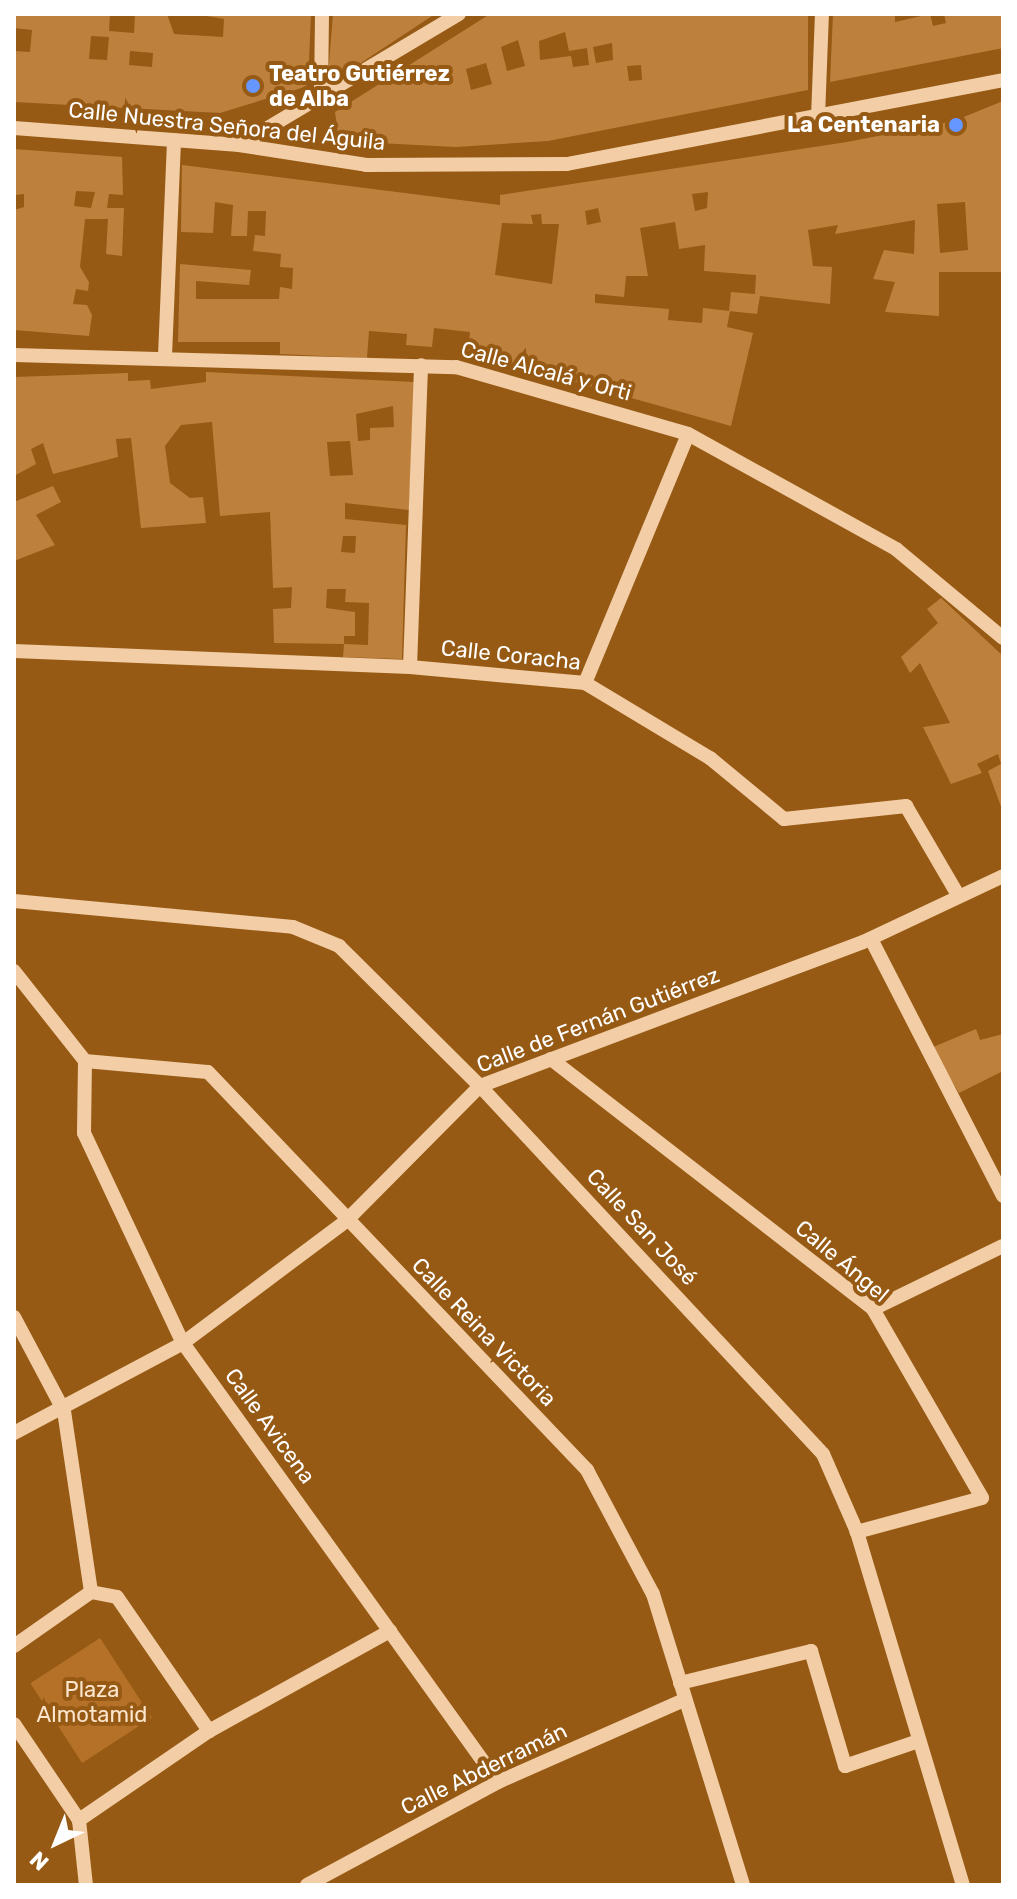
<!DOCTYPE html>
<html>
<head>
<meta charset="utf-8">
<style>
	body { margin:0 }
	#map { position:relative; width:1017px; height:1899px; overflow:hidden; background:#965a14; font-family:Rubik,sans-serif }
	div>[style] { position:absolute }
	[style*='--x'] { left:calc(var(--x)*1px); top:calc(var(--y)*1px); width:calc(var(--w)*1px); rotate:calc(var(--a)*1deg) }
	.green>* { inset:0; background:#b57128; transform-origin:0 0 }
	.building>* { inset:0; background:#be813d }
	.minor>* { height:14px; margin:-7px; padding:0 7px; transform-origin:7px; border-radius:7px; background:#f2cda5 }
	.dots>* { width:22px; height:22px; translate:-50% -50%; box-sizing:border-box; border:4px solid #965a14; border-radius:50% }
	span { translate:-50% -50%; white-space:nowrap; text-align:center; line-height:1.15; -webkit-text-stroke:8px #965a14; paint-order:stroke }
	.poi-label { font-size:22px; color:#fff; font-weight:700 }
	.left { translate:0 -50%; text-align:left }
	.right { translate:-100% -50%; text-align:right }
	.street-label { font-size:22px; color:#fff }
	.park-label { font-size:22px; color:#fce6cd }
	.frame { position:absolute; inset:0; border:16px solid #fff; pointer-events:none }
	.north { position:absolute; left:16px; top:1803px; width:80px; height:80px; -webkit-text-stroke:6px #965a14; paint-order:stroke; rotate:223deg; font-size:22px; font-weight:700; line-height:32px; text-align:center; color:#fff }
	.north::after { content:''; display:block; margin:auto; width:28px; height:36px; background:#fff; clip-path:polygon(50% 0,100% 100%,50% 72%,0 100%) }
</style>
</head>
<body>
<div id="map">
	<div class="green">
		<i style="left:100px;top:1638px;width:95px;height:83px;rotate:57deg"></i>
	</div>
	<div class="building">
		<i style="clip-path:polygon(evenodd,14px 14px,110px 14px,109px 31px,134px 33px,135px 14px,167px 14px,174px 34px,223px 37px,224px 19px,196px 14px,311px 14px,308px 86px,220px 113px,14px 102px,14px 51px,30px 52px,32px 30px,14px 28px,14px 14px,91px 36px,109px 37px,107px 60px,89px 59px,91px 36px,14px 14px,130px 51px,153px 53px,152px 67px,129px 65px,130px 51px)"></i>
		<i style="clip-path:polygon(333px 14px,435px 14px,335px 80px,328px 76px)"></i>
		<i style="clip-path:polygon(evenodd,490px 14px,808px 14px,808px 90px,548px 141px,456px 147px,339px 141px,335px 112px,490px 14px,565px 32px,569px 51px,587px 48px,589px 65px,573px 67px,571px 56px,540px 60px,539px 41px,565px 32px,490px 14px,518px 40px,525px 66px,507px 71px,501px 47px,518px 40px,490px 14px,612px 43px,613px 60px,596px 63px,593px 47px,612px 43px,490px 14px,486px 63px,492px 84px,471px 90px,466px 69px,486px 63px,490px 14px,641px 65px,642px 80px,629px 81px,627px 66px,641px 65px)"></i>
		<i style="clip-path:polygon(833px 14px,895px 14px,895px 22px,930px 14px,933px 26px,946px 23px,944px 14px,1003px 14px,1003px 48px,830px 82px)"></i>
		<i style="clip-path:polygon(evenodd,1003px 101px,1003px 272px,939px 272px,939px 316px,885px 312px,895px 282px,873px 279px,884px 250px,914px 254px,915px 220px,835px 234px,838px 225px,808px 230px,813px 266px,832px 267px,830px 304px,760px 296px,757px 314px,729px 311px,731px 292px,755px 294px,756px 275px,704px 271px,705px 245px,679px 249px,675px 222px,640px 228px,648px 276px,626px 276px,624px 297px,595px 294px,595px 303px,669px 309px,668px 320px,702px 323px,703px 308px,730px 311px,727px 327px,753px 333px,731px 426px,468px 352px,470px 332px,434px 328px,432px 347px,406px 345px,407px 334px,369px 331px,367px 358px,280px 354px,280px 342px,178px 342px,180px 264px,251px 270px,249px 285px,196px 281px,196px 299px,279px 299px,280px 287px,292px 289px,293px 268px,280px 267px,281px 254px,253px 251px,255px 235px,265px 236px,266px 211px,248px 211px,247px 236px,231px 236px,233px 205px,215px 202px,213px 233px,181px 232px,182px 165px,500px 205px,500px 195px,847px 142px,954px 121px,1003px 101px,708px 192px,707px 208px,695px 211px,692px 194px,708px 192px,1003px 101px,965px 202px,968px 250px,940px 253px,937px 204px,965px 202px,1003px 101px,598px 208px,601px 222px,587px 225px,585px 211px,598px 208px,1003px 101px,541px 214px,542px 224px,559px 224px,552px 284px,495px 275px,502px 223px,533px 224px,531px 215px,541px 214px)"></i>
		<i style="clip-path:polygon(evenodd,14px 149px,122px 157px,123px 195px,109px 194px,107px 208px,124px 208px,122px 256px,106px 254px,108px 219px,85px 219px,80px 267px,89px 282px,88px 291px,76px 289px,73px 304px,87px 305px,92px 315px,89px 336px,14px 330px,14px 210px,24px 207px,24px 194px,14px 195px,14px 149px,76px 191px,95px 192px,91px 208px,74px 206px,76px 191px)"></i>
		<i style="clip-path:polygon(evenodd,206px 372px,414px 382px,409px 510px,345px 503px,345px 519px,406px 525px,402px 659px,343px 657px,344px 644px,274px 643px,273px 609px,291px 608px,292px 587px,273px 588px,270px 512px,220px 516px,212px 422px,181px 425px,165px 446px,170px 483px,190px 498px,203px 497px,206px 523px,141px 528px,131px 438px,116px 439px,118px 457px,53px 474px,43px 443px,31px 449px,36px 464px,14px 476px,14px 377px,128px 373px,128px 381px,150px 380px,151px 389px,206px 382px,206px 372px,393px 406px,394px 427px,370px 428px,370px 440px,358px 441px,356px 414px,393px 406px,206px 372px,350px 441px,353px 475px,330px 476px,327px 442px,350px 441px,206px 372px,343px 536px,356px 536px,355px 553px,341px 552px,343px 536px,206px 372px,327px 589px,346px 589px,345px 602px,369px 603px,368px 645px,344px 644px,344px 636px,355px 636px,355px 612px,326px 608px,327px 589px)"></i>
		<i style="clip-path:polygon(53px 486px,61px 502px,36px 515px,55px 545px,14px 561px,14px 502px)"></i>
		<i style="clip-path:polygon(941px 598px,1003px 656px,1003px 812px,988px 771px,1001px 764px,998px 754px,977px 764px,982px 773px,951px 784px,923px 727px,950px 723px,920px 663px,910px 673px,901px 657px,938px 623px,927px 609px)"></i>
		<i style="clip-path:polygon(976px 1029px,980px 1040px,1003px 1034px,1003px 1071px,959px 1093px,931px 1048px)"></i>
	</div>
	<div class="minor">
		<i style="--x:321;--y:96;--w:82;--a:-89.3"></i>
		<i style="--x:818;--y:117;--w:103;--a:-87.8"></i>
		<i style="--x:14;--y:128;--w:226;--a:4.3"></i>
		<i style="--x:239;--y:145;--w:129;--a:8.9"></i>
		<i style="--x:366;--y:165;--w:201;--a:-0.3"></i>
		<i style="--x:567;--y:164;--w:444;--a:-10.9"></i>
		<i style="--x:239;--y:145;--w:256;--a:-30.8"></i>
		<i style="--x:14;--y:355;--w:442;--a:1.6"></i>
		<i style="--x:456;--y:367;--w:241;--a:16.1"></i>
		<i style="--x:688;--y:434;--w:238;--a:28.9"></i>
		<i style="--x:896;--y:549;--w:139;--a:39.8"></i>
		<i style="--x:165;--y:356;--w:216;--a:-87.6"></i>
		<i style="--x:14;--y:651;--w:396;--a:2.3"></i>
		<i style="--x:410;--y:667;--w:176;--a:5.2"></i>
		<i style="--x:585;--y:683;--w:146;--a:31"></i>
		<i style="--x:710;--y:758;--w:96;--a:39.5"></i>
		<i style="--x:784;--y:819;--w:123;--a:-6.1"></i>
		<i style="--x:906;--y:806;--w:103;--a:59.7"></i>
		<i style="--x:410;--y:667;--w:302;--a:-87.9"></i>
		<i style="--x:585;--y:683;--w:269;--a:-67.5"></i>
		<i style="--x:14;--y:901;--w:280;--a:5.3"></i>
		<i style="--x:293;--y:927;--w:50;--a:22.4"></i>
		<i style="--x:339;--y:946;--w:199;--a:44.8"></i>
		<i style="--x:480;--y:1086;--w:503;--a:47.01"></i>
		<i style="--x:823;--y:1454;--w:85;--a:66.4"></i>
		<i style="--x:857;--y:1532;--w:369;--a:73.3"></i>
		<i style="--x:871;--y:939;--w:289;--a:62.8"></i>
		<i style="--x:14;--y:971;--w:115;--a:51.7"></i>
		<i style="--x:85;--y:1061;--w:123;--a:5.1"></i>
		<i style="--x:208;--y:1072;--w:550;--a:46.4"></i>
		<i style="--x:587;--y:1470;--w:140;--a:62"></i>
		<i style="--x:653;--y:1594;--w:305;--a:72.8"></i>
		<i style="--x:551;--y:1059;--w:408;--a:37.8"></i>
		<i style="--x:873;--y:1309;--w:218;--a:60"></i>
		<i style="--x:982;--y:1498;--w:130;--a:164.8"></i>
		<i style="--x:85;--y:1061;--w:72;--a:90.8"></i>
		<i style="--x:84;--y:1133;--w:232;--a:64.8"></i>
		<i style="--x:183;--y:1343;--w:540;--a:54.34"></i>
		<i style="--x:873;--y:1309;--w:144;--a:-25.9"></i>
		<i style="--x:14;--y:1317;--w:106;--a:62"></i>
		<i style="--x:64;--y:1411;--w:183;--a:81.5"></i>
		<i style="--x:14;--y:1433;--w:191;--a:-28"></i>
		<i style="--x:183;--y:1343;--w:204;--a:-36.8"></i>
		<i style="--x:346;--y:1221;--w:190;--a:-45.2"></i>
		<i style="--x:480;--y:1086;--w:409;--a:-20.6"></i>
		<i style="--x:863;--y:942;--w:155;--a:-25.2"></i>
		<i style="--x:14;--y:1646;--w:94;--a:-35"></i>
		<i style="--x:91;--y:1592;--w:26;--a:11"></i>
		<i style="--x:117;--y:1597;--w:163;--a:55.5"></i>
		<i style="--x:209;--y:1731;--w:158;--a:145.6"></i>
		<i style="--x:680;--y:1683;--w:135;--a:-13.7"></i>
		<i style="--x:811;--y:1651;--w:120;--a:73.5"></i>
		<i style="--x:845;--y:1766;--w:78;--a:-18.7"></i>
		<i style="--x:14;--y:1724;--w:116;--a:55.9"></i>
		<i style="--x:79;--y:1820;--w:65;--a:83.9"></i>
		<i style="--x:209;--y:1731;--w:207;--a:-28.9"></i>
		<i style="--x:307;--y:1885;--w:217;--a:-28.3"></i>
		<i style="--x:498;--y:1782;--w:203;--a:-23.8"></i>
	</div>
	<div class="dots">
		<i style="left:253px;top:86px;background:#6696ff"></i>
		<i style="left:956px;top:125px;background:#6696ff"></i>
	</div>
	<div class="poi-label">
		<span class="left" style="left:269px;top:86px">Teatro Gutiérrez<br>de Alba</span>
		<span class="right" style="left:940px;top:125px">La Centenaria</span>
	</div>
	<div class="street-label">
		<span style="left:227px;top:126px;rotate:6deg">Calle Nuestra Señora del Águila</span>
		<span style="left:546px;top:371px;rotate:15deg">Calle Alcalá y Orti</span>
		<span style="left:511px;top:655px;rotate:6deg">Calle Coracha</span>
		<span style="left:598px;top:1020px;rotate:-21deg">Calle de Fernán Gutiérrez</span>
		<span style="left:642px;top:1227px;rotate:47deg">Calle San José</span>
		<span style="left:842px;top:1261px;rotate:40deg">Calle Ángel</span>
		<span style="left:484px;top:1332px;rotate:46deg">Calle Reina Victoria</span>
		<span style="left:270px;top:1426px;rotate:54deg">Calle Avicena</span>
		<span style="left:484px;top:1769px;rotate:-26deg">Calle Abderramán</span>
	</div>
	<div class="park-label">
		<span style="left:92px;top:1702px">Plaza<br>Almotamid</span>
	</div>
	<div class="frame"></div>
	<div class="north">N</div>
</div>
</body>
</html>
